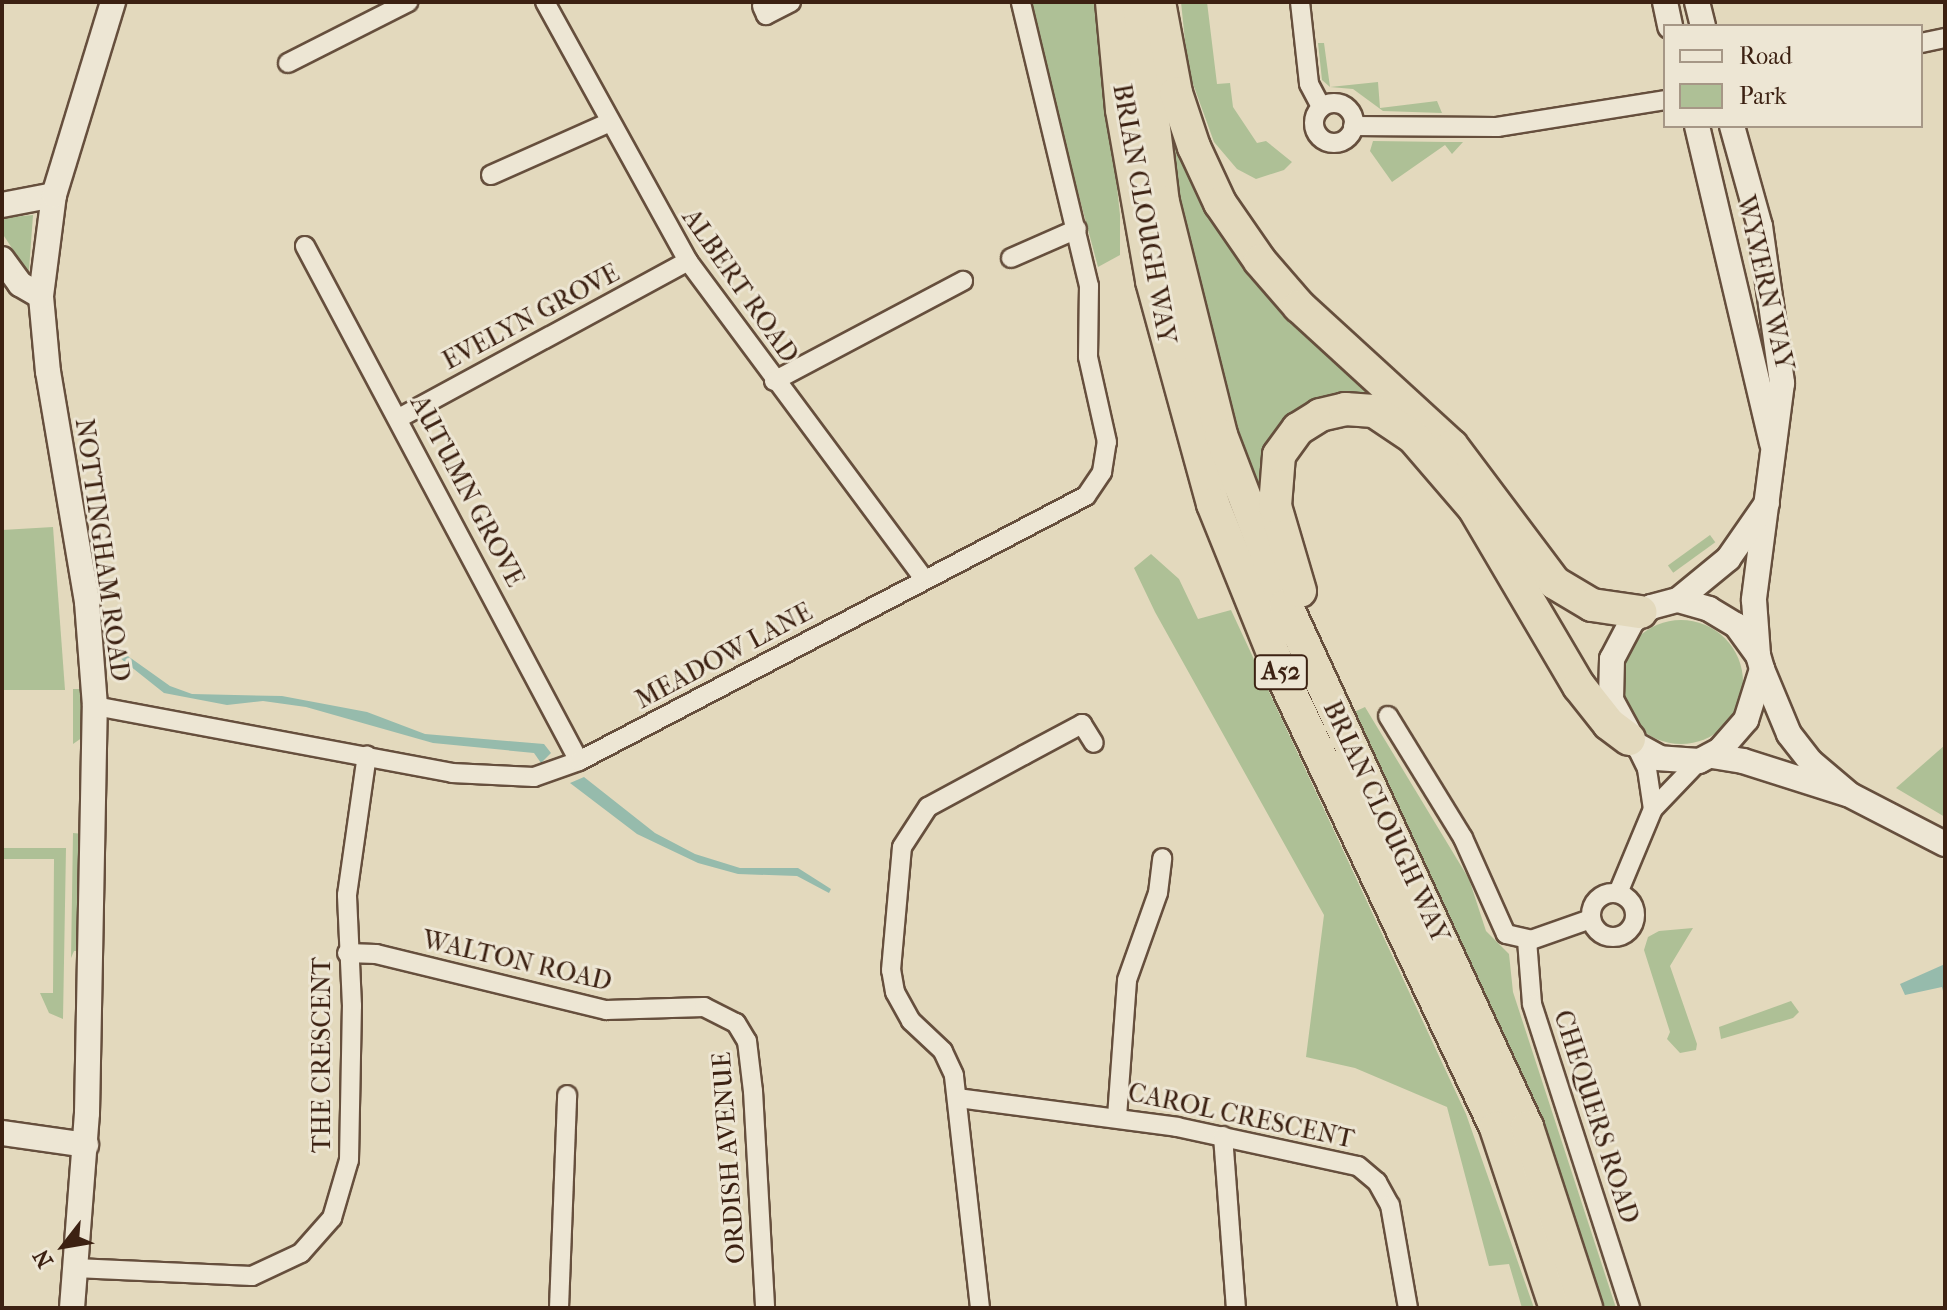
<!DOCTYPE html>
<html>
<head>
<meta charset="utf-8">
<style>
	body { margin:0 }
	#map { position:relative; width:1947px; height:1310px; overflow:hidden; background:#e3d9bd; font-family:"IM FELL French Canon",serif }
	div>[style] { position:absolute }
	[style*='--x'] { left:calc(var(--x)*1px); top:calc(var(--y)*1px); width:calc(var(--w)*1px); rotate:calc(var(--a)*1deg) }
	.green>* { inset:0; background:#aec096; transform-origin:0 0 }
	.round { border-radius:50% }
	.water>* { inset:0; background:#96bbac }
	.roads { filter:drop-shadow(2px 0 #664f3d) drop-shadow(-2px 0 #664f3d) drop-shadow(0 2px #664f3d) drop-shadow(0 -2px #664f3d) }
	.street>* { height:18px; margin:-9px; padding:0 9px; transform-origin:9px; border-radius:9px; background:#ede6d4 }
	.street>.ring { margin:-9px; padding:0; box-sizing:content-box; background:none; border:18px solid #ede6d4; border-radius:50% }
	.secondary>* { height:24px; margin:-12px; padding:0 12px; transform-origin:12px; border-radius:12px; background:#ede6d4 }
	.highway>* { height:32px; margin:-16px; padding:0 16px; transform-origin:16px; border-radius:16px; background:#e3d9bd }
	span { translate:-50% -50%; white-space:nowrap; text-align:center; line-height:1.15; -webkit-text-stroke:6px #ede6d4; paint-order:stroke }
	.shield-label span { padding:2px 6px; background:#ede6d4; border:2px solid; border-radius:6px; -webkit-text-stroke-width:0 }
	.shield-label { font-size:24px; color:#3c2112; font-weight:700 }
	.street-label { font-size:26px; color:#3c2112 }
	.frame { position:absolute; inset:0; border:4px solid #3c2112; pointer-events:none }
	.legend { position:absolute; left:1663px; top:24px; width:260px; height:104px; box-sizing:border-box; background:#ede6d4; border:2px solid #a69786; margin:0; padding:10px 14px; list-style:none; font-size:24px; color:#3c2112 }
	.legend li { display:flex; align-items:center; gap:16px; height:40px }
	.legend b { width:40px; border:2px solid #a69786 }
	.north { position:absolute; left:24px; top:1206px; width:80px; height:80px; -webkit-text-stroke:6px #ede6d4; paint-order:stroke; rotate:239deg; font-size:22px; font-weight:700; line-height:32px; text-align:center; color:#3c2112 }
	.north::after { content:''; display:block; margin:auto; width:28px; height:36px; background:#3c2112; clip-path:polygon(50% 0,100% 100%,50% 72%,0 100%) }
</style>
</head>
<body>
<div id="map">
	<div class="green">
		<i style="clip-path:polygon(1027px 2px,1097px 2px,1120px 215px,1120px 255px,1098px 267px)"></i>
		<i style="clip-path:polygon(1181px 2px,1207px 2px,1217px 84px,1230px 83px,1233px 107px,1257px 143px,1266px 141px,1292px 162px,1284px 170px,1256px 179px,1237px 169px,1214px 142px,1188px 70px)"></i>
		<i style="clip-path:polygon(1318px 43px,1324px 43px,1330px 87px,1378px 82px,1380px 108px,1437px 101px,1442px 113px,1383px 111px,1353px 89px,1330px 87px,1322px 80px)"></i>
		<i style="clip-path:polygon(1164px 105px,1235px 252px,1273px 304px,1389px 404px,1274px 436px,1262px 462px,1262px 493px,1254px 493px,1226px 414px,1179px 217px)"></i>
		<i style="clip-path:polygon(1373px 141px,1447px 142px,1463px 142px,1452px 154px,1445px 145px,1392px 182px,1370px 151px)"></i>
		<i style="clip-path:polygon(33px 215px,29px 270px,27px 271px,2px 233px,2px 218px)"></i>
		<i style="clip-path:polygon(53px 527px,65px 690px,2px 690px,2px 530px)"></i>
		<i style="left:1710px;top:535px;width:9px;height:52px;rotate:54deg"></i>
		<i style="clip-path:polygon(1151px 554px,1179px 579px,1198px 619px,1231px 610px,1466px 1114px,1534px 1308px,1522px 1308px,1509px 1264px,1489px 1266px,1447px 1107px,1355px 1068px,1306px 1057px,1324px 915px,1155px 612px,1134px 568px)"></i>
		<i class="round" style="left:1619px;top:620px;width:124px;height:124px"></i>
		<i style="clip-path:polygon(73px 689px,84px 689px,86px 735px,73px 744px)"></i>
		<i style="clip-path:polygon(1365px 707px,1469px 879px,1486px 931px,1509px 954px,1513px 992px,1616px 1308px,1598px 1308px,1487px 1007px,1352px 713px)"></i>
		<i style="clip-path:polygon(1945px 745px,1945px 817px,1896px 788px)"></i>
		<i style="clip-path:polygon(73px 833px,84px 834px,82px 951px,74px 951px,71px 958px)"></i>
		<i style="clip-path:polygon(2px 848px,66px 848px,63px 1019px,49px 1013px,40px 993px,53px 993px,54px 859px,2px 859px)"></i>
		<i style="clip-path:polygon(1693px 928px,1670px 966px,1697px 1044px,1696px 1050px,1680px 1053px,1667px 1039px,1670px 1032px,1644px 950px,1648px 937px,1659px 931px)"></i>
		<i style="clip-path:polygon(1791px 1001px,1799px 1012px,1793px 1018px,1721px 1039px,1719px 1027px)"></i>
	</div>
	<div class="water">
		<i style="clip-path:polygon(118px 649px,170px 686px,192px 694px,282px 696px,367px 712px,425px 734px,544px 744px,551px 753px,541px 763px,534px 753px,433px 743px,306px 707px,263px 701px,227px 705px,164px 693px,120px 658px)"></i>
		<i style="clip-path:polygon(584px 777px,655px 833px,695px 854px,740px 868px,798px 868px,831px 889px,829px 893px,797px 876px,738px 874px,698px 863px,637px 834px,570px 783px)"></i>
		<i style="clip-path:polygon(1945px 964px,1945px 999px,1942px 987px,1905px 995px,1900px 984px)"></i>
	</div>
	<div class="roads">
		<div class="street">
			<i style="--x:545;--y:2;--w:296;--a:61.1"></i>
			<i style="--x:688;--y:261;--w:396;--a:53.4"></i>
			<i style="--x:1300;--y:2;--w:82;--a:83.7"></i>
			<i style="--x:1309;--y:84;--w:26;--a:62"></i>
			<i style="--x:762;--y:6;--w:10;--a:66"></i>
			<i style="--x:766;--y:15;--w:28;--a:-27"></i>
			<i style="--x:1921;--y:43;--w:25;--a:-12"></i>
			<i style="--x:288;--y:63;--w:135;--a:-26.9"></i>
			<i class="ring" style="left:1314px;top:103px;width:22px;height:22px"></i>
			<i style="--x:1353;--y:126;--w:144;--a:0.4"></i>
			<i style="--x:1497;--y:127;--w:170;--a:-9.1"></i>
			<i style="--x:491;--y:175;--w:128;--a:-24"></i>
			<i style="--x:305;--y:246;--w:583;--a:61.99"></i>
			<i style="--x:1011;--y:258;--w:72;--a:-23.7"></i>
			<i style="--x:774;--y:381;--w:214;--a:-27.9"></i>
			<i style="--x:399;--y:418;--w:329;--a:-28.5"></i>
			<i style="--x:95;--y:706;--w:363;--a:10.6"></i>
			<i style="--x:452;--y:773;--w:82;--a:2.8"></i>
			<i style="--x:534;--y:777;--w:48;--a:-19.6"></i>
			<i style="--x:579;--y:761;--w:572;--a:-27.6"></i>
			<i style="--x:1086;--y:496;--w:29;--a:-56"></i>
			<i style="--x:1102;--y:472;--w:30;--a:-81"></i>
			<i style="--x:1107;--y:442;--w:87;--a:-102.6"></i>
			<i style="--x:1088;--y:357;--w:71;--a:-89.2"></i>
			<i style="--x:1089;--y:286;--w:292;--a:-103.5"></i>
			<i style="--x:1388;--y:716;--w:143;--a:58.4"></i>
			<i style="--x:1463;--y:838;--w:105;--a:65.9"></i>
			<i style="--x:1506;--y:934;--w:26;--a:13"></i>
			<i style="--x:1531;--y:940;--w:64;--a:-19.3"></i>
			<i style="--x:1635;--y:744;--w:28;--a:64"></i>
			<i style="--x:1647;--y:769;--w:40;--a:81.5"></i>
			<i class="ring" style="left:1591px;top:893px;width:26px;height:26px"></i>
			<i style="--x:1618;--y:893;--w:91;--a:-67.4"></i>
			<i style="--x:1653;--y:809;--w:66;--a:-46.2"></i>
			<i style="--x:1527;--y:940;--w:64;--a:85.5"></i>
			<i style="--x:1532;--y:1004;--w:319;--a:72.1"></i>
			<i style="--x:347;--y:953;--w:29;--a:2"></i>
			<i style="--x:376;--y:954;--w:237;--a:13.7"></i>
			<i style="--x:606;--y:1010;--w:98;--a:-1.8"></i>
			<i style="--x:704;--y:1007;--w:36;--a:27"></i>
			<i style="--x:736;--y:1023;--w:21;--a:59"></i>
			<i style="--x:747;--y:1041;--w:50;--a:83.2"></i>
			<i style="--x:753;--y:1091;--w:217;--a:86.8"></i>
			<i style="--x:958;--y:1098;--w:221;--a:7.5"></i>
			<i style="--x:1177;--y:1127;--w:185;--a:12.2"></i>
			<i style="--x:1358;--y:1166;--w:25;--a:40"></i>
			<i style="--x:1377;--y:1182;--w:26;--a:61"></i>
			<i style="--x:1390;--y:1205;--w:105;--a:80.1"></i>
			<i style="--x:1117;--y:1117;--w:137;--a:-85.8"></i>
			<i style="--x:1127;--y:980;--w:92;--a:-70.4"></i>
			<i style="--x:1158;--y:893;--w:35;--a:-83"></i>
			<i style="--x:1223;--y:1136;--w:172;--a:85.7"></i>
			<i style="--x:75;--y:1268;--w:177;--a:2.6"></i>
			<i style="--x:252;--y:1276;--w:54;--a:-25.1"></i>
			<i style="--x:301;--y:1253;--w:47;--a:-48.5"></i>
			<i style="--x:332;--y:1218;--w:60;--a:-73.7"></i>
			<i style="--x:349;--y:1160;--w:154;--a:-88.9"></i>
			<i style="--x:352;--y:1006;--w:111;--a:-92.6"></i>
			<i style="--x:347;--y:895;--w:141;--a:-81.9"></i>
			<i style="--x:559;--y:1308;--w:213;--a:-87.8"></i>
			<i style="--x:980;--y:1308;--w:234;--a:-96.4"></i>
			<i style="--x:954;--y:1075;--w:26;--a:-115"></i>
			<i style="--x:943;--y:1051;--w:44;--a:-136.8"></i>
			<i style="--x:911;--y:1021;--w:33;--a:-119"></i>
			<i style="--x:895;--y:992;--w:22;--a:-100"></i>
			<i style="--x:891;--y:970;--w:123;--a:-84.9"></i>
			<i style="--x:902;--y:847;--w:48;--a:-57"></i>
			<i style="--x:928;--y:807;--w:109;--a:-28.4"></i>
			<i style="--x:1024;--y:755;--w:66;--a:-28.1"></i>
			<i style="--x:1082;--y:724;--w:22;--a:58"></i>
		</div>
		<div class="secondary">
			<i style="--x:1665;--y:2;--w:25;--a:78"></i>
			<i style="--x:1697;--y:2;--w:25;--a:76"></i>
			<i style="--x:1697;--y:126;--w:326;--a:76.7"></i>
			<i style="--x:1732;--y:126;--w:104;--a:74.4"></i>
			<i style="--x:1760;--y:226;--w:159;--a:82"></i>
			<i style="--x:1782;--y:383;--w:219;--a:97.4"></i>
			<i style="--x:1754;--y:600;--w:55;--a:85.8"></i>
			<i style="--x:2;--y:205;--w:53;--a:-10.9"></i>
			<i style="--x:2;--y:259;--w:31;--a:54"></i>
			<i style="--x:20;--y:284;--w:24;--a:30"></i>
			<i style="--x:1678;--y:600;--w:32;--a:16"></i>
			<i style="--x:1709;--y:609;--w:31;--a:31"></i>
			<i style="--x:1736;--y:625;--w:37;--a:54"></i>
			<i style="--x:1758;--y:655;--w:15;--a:74"></i>
			<i style="--x:1762;--y:669;--w:53;--a:107.4"></i>
			<i style="--x:1746;--y:720;--w:40;--a:131"></i>
			<i style="--x:1720;--y:750;--w:24;--a:152"></i>
			<i style="--x:1699;--y:761;--w:39;--a:-176"></i>
			<i style="--x:1660;--y:758;--w:29;--a:-151"></i>
			<i style="--x:1635;--y:744;--w:50;--a:-118.6"></i>
			<i style="--x:1611;--y:700;--w:41;--a:-88.6"></i>
			<i style="--x:1612;--y:659;--w:43;--a:-62.2"></i>
			<i style="--x:1632;--y:621;--w:24;--a:-36"></i>
			<i style="--x:1651;--y:607;--w:28;--a:-15"></i>
			<i style="--x:1678;--y:600;--w:65;--a:-39.4"></i>
			<i style="--x:1728;--y:559;--w:68;--a:-55.1"></i>
			<i style="--x:1762;--y:669;--w:70;--a:67.4"></i>
			<i style="--x:1789;--y:734;--w:36;--a:52"></i>
			<i style="--x:1811;--y:762;--w:51;--a:40.2"></i>
			<i style="--x:1850;--y:795;--w:107;--a:27.3"></i>
			<i style="--x:1712;--y:756;--w:31;--a:9"></i>
			<i style="--x:1743;--y:761;--w:109;--a:17.6"></i>
			<i style="--x:2;--y:1133;--w:85;--a:8.1"></i>
			<i style="--x:72;--y:1308;--w:196;--a:-85.6"></i>
			<i style="--x:87;--y:1113;--w:407;--a:-88.9"></i>
			<i style="--x:95;--y:706;--w:104;--a:-94.4"></i>
			<i style="--x:87;--y:602;--w:233;--a:-99.6"></i>
			<i style="--x:48;--y:372;--w:76;--a:-95.3"></i>
			<i style="--x:41;--y:296;--w:102;--a:-82.7"></i>
			<i style="--x:54;--y:195;--w:202;--a:-73"></i>
		</div>
		<div class="highway">
			<i style="--x:1112;--y:2;--w:108;--a:84.7"></i>
			<i style="--x:1122;--y:110;--w:174;--a:80"></i>
			<i style="--x:1152;--y:281;--w:231;--a:74.7"></i>
			<i style="--x:1213;--y:504;--w:187;--a:68"></i>
			<i style="--x:1283;--y:677;--w:499;--a:64.7"></i>
			<i style="--x:1496;--y:1128;--w:190;--a:71.6"></i>
			<i style="--x:1139;--y:2;--w:201;--a:83.2"></i>
			<i style="--x:1163;--y:202;--w:240;--a:76"></i>
			<i style="--x:1221;--y:435;--w:182;--a:69.1"></i>
			<i style="--x:1286;--y:605;--w:575;--a:65.22"></i>
			<i style="--x:1527;--y:1127;--w:190;--a:71.9"></i>
			<i style="--x:1159;--y:2;--w:93;--a:79.4"></i>
			<i style="--x:1176;--y:93;--w:57;--a:71.6"></i>
			<i style="--x:1194;--y:147;--w:62;--a:65.1"></i>
			<i style="--x:1220;--y:203;--w:70;--a:55.4"></i>
			<i style="--x:1260;--y:261;--w:60;--a:49.1"></i>
			<i style="--x:1299;--y:306;--w:207;--a:42.5"></i>
			<i style="--x:1452;--y:446;--w:171;--a:53.1"></i>
			<i style="--x:1555;--y:583;--w:43;--a:30.7"></i>
			<i style="--x:1592;--y:605;--w:49;--a:8.3"></i>
			<i style="--x:1300;--y:591;--w:89;--a:-106.4"></i>
			<i style="--x:1275;--y:506;--w:51;--a:-85.5"></i>
			<i style="--x:1279;--y:455;--w:32;--a:-54"></i>
			<i style="--x:1298;--y:429;--w:26;--a:-32"></i>
			<i style="--x:1320;--y:415;--w:26;--a:-13"></i>
			<i style="--x:1345;--y:409;--w:29;--a:4"></i>
			<i style="--x:1374;--y:411;--w:47;--a:33.7"></i>
			<i style="--x:1413;--y:437;--w:94;--a:49.3"></i>
			<i style="--x:1474;--y:508;--w:207;--a:59.5"></i>
			<i style="--x:1579;--y:686;--w:48;--a:51.7"></i>
			<i style="--x:1609;--y:724;--w:25;--a:37"></i>
		</div>
	</div>
	<div class="shield-label">
		<span style="left:1281px;top:672px">A52</span>
	</div>
	<div class="street-label">
		<span style="left:1144px;top:214px;rotate:80deg">BRIAN CLOUGH WAY</span>
		<span style="left:1765px;top:283px;rotate:77deg">WYVERN WAY</span>
		<span style="left:740px;top:286px;rotate:55deg">ALBERT ROAD</span>
		<span style="left:531px;top:317px;rotate:-28deg">EVELYN GROVE</span>
		<span style="left:467px;top:491px;rotate:62deg">AUTUMN GROVE</span>
		<span style="left:102px;top:550px;rotate:82deg">NOTTINGHAM ROAD</span>
		<span style="left:724px;top:656px;rotate:-28deg">MEADOW LANE</span>
		<span style="left:1386px;top:822px;rotate:65deg">BRIAN CLOUGH WAY</span>
		<span style="left:517px;top:961px;rotate:13deg">WALTON ROAD</span>
		<span style="left:322px;top:1055px;rotate:-90deg">THE CRESCENT</span>
		<span style="left:1241px;top:1116px;rotate:12deg">CAROL CRESCENT</span>
		<span style="left:1596px;top:1117px;rotate:72deg">CHEQUERS ROAD</span>
		<span style="left:729px;top:1158px;rotate:-94deg">ORDISH AVENUE</span>
	</div>
	<div class="frame"></div>
	<ul class="legend">
	<li><b style="height:10px;background:#ede6d4"></b>Road</li>
	<li><b style="height:22px;background:#aec096"></b>Park</li>
	</ul>
	<div class="north">N</div>
</div>
</body>
</html>
